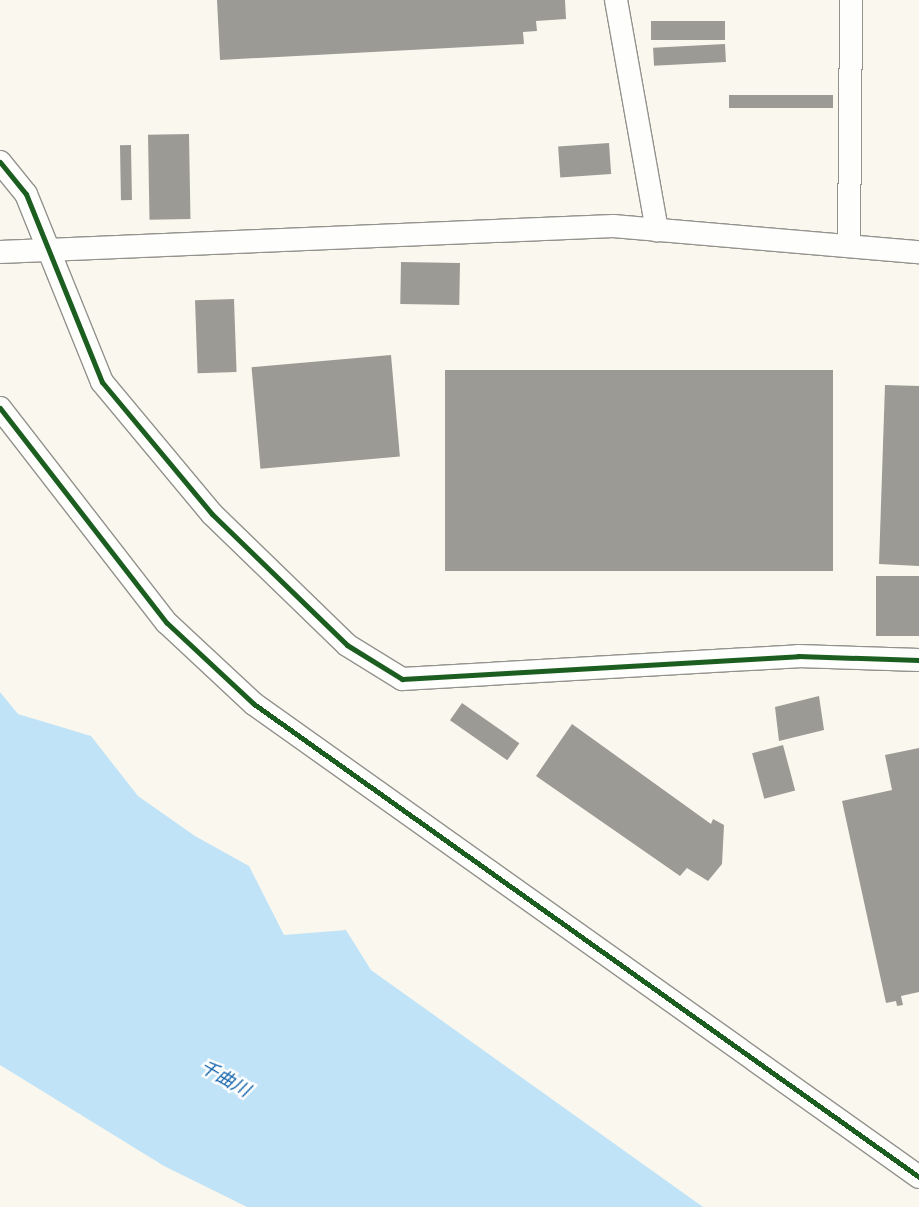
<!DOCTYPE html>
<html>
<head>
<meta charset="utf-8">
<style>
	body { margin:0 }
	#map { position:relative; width:919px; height:1207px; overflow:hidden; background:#faf8ee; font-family:Georgia,"Noto Sans JP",serif }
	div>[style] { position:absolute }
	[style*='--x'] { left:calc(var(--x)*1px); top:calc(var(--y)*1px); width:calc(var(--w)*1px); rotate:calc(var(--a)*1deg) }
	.water>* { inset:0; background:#c1e3f8 }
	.building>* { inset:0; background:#9c9a95; transform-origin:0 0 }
	.roads { filter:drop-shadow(1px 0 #93928d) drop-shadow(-1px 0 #93928d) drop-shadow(0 1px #93928d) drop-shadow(0 -1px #93928d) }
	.minor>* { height:22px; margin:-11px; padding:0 11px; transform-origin:11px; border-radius:11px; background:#fefefc }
	.cycleway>* { height:5px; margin:-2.5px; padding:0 2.5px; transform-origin:2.5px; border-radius:2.5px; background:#1b5e20 }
	span { translate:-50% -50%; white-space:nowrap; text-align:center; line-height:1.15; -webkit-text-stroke:5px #fff; paint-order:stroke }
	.water-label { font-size:18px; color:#0a5ea7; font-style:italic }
</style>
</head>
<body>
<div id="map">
	<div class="water">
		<i style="clip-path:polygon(0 692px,18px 714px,91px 736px,138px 796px,195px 836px,249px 866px,284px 935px,346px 930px,371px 970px,703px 1207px,247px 1207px,164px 1166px,0 1065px)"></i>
	</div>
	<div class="building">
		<i style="clip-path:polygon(217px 0,565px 0,566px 19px,536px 21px,537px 31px,523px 32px,524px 44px,220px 60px)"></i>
		<i style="left:725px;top:21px;width:19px;height:74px;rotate:90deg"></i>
		<i style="left:725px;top:44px;width:18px;height:72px;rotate:87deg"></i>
		<i style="left:833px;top:95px;width:13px;height:104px;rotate:90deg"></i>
		<i style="left:189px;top:134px;width:85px;height:41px;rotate:89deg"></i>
		<i style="left:609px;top:143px;width:31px;height:51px;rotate:86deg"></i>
		<i style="left:131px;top:145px;width:55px;height:11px;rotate:89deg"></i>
		<i style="left:401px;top:262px;width:59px;height:42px;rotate:1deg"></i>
		<i style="left:234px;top:299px;width:73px;height:39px;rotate:88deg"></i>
		<i style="left:391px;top:355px;width:102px;height:140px;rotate:85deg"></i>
		<i style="left:445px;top:370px;width:388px;height:201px"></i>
		<i style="clip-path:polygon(885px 385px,919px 386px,919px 566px,879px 564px)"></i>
		<i style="left:919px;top:576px;width:60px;height:43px;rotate:90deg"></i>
		<i style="clip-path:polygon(819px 696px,824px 730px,779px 741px,775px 707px)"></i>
		<i style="left:462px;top:703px;width:70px;height:21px;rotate:35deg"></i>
		<i style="clip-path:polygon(572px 724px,711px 824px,713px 819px,724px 825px,722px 864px,708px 881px,687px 868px,680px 876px,536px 776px)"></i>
		<i style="left:783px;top:745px;width:47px;height:32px;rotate:75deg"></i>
		<i style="clip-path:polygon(919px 748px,919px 992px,901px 996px,903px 1005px,897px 1006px,896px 1001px,886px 1003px,842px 801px,892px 790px,885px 755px)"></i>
	</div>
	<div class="roads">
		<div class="minor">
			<i style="--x:616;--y:0;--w:234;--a:79.9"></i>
			<i style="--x:0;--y:162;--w:41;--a:50.9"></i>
			<i style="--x:26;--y:194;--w:203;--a:68"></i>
			<i style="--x:102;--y:382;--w:172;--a:50.2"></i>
			<i style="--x:212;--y:514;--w:188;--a:44.1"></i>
			<i style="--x:347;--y:645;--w:65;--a:31.7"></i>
			<i style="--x:402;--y:679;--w:397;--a:-3.3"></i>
			<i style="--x:798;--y:656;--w:121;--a:1.9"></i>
			<i style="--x:849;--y:244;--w:244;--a:-89.5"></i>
			<i style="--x:0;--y:252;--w:614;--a:-2.43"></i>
			<i style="--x:613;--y:226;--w:307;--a:4.9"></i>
			<i style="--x:0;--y:408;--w:272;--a:52.2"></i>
			<i style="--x:167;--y:623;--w:119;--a:43"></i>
			<i style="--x:254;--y:704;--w:816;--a:35.42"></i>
		</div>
	</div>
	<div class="cycleway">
		<i style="--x:0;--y:162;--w:41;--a:50.9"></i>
		<i style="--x:26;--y:194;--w:203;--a:68"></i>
		<i style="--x:102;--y:382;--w:172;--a:50.2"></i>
		<i style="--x:212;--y:514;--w:188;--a:44.1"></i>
		<i style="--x:347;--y:645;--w:65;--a:31.7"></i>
		<i style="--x:402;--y:679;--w:397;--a:-3.3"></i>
		<i style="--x:798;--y:656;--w:121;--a:1.9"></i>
		<i style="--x:0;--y:408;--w:272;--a:52.2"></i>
		<i style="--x:167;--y:623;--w:119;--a:43"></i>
		<i style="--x:254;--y:704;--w:816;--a:35.42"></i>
	</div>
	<div class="water-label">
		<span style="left:226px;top:1077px;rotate:30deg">千曲川</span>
	</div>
</div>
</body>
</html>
